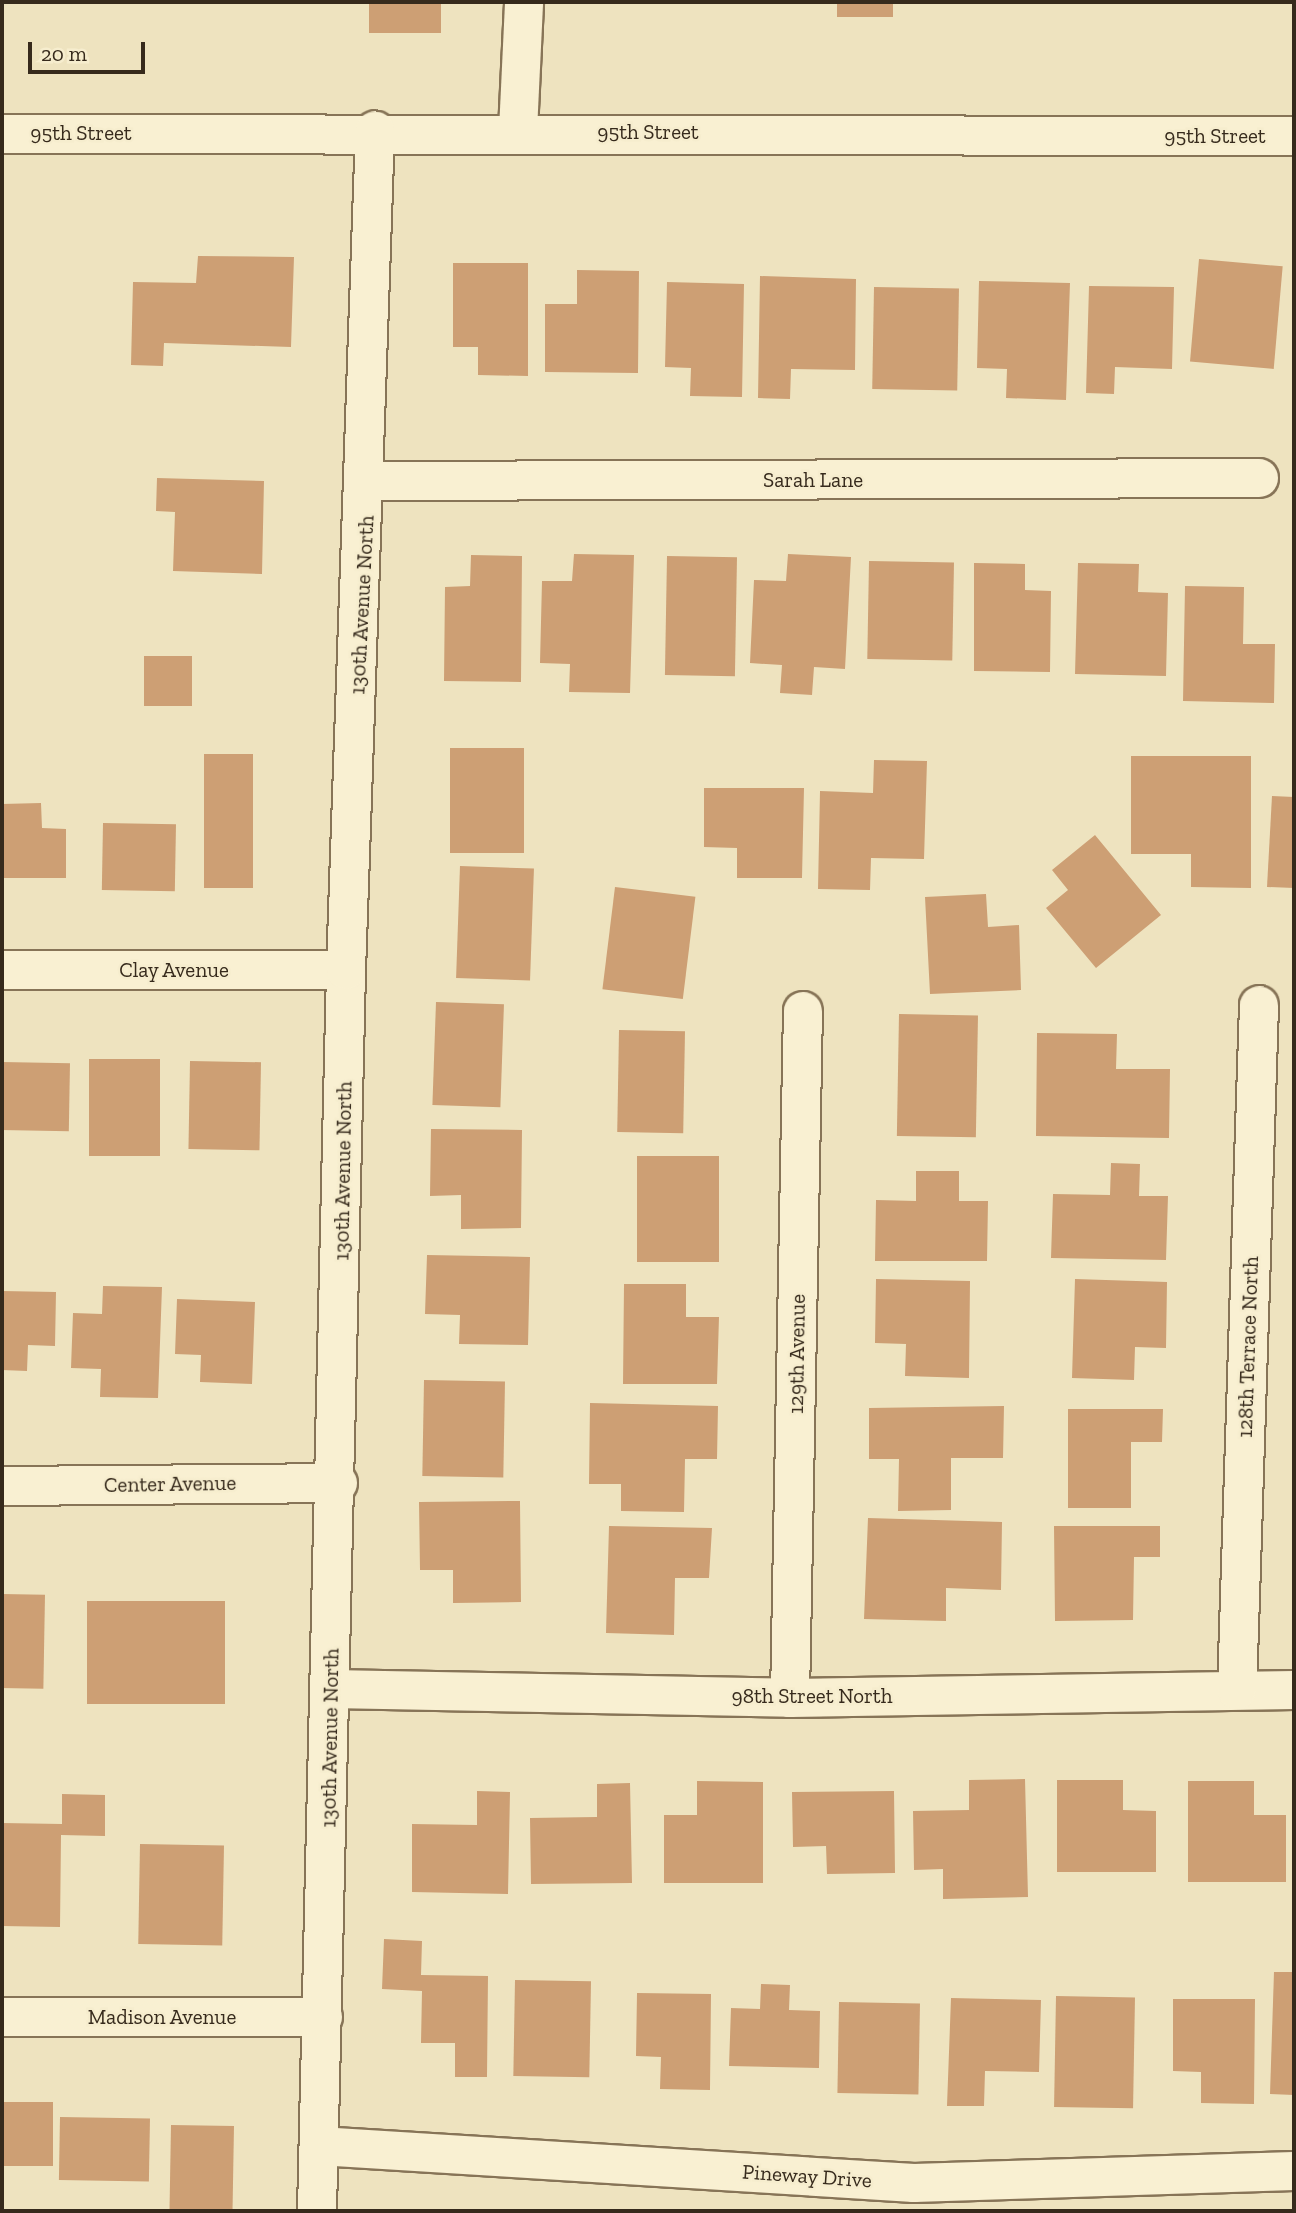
<!DOCTYPE html>
<html>
<head>
<meta charset="utf-8">
<style>
	body { margin:0 }
	#map { position:relative; width:1296px; height:2213px; overflow:hidden; background:#eee3bf; font-family:"Zilla Slab",serif }
	div>[style] { position:absolute }
	[style*='--x'] { left:calc(var(--x)*1px); top:calc(var(--y)*1px); width:calc(var(--w)*1px); rotate:calc(var(--a)*1deg) }
	.building>* { inset:0; background:#cd9f74; transform-origin:0 0 }
	.roads { filter:drop-shadow(2px 0 #877457) drop-shadow(-2px 0 #877457) drop-shadow(0 2px #877457) drop-shadow(0 -2px #877457) }
	.street>* { height:38px; margin:-19px; padding:0 19px; transform-origin:19px; border-radius:19px; background:#f9f0d2 }
	span { translate:-50% -50%; white-space:nowrap; text-align:center; line-height:1.15; -webkit-text-stroke:5px #f6edce; paint-order:stroke }
	.street-label { font-size:21px; color:#362a1c }
	.frame { position:absolute; inset:0; border:4px solid #362a1c; pointer-events:none }
	.scale { position:absolute; left:28px; top:42px; width:117px; height:32px; box-sizing:border-box; border:4px solid #362a1c; border-top:0; padding-left:9px; font-size:21px; line-height:24px; white-space:nowrap; color:#362a1c; -webkit-text-stroke:5px #f6edce; paint-order:stroke }
</style>
</head>
<body>
<div id="map">
	<div class="building">
		<i style="left:369px;top:2px;width:72px;height:31px"></i>
		<i style="left:837px;top:2px;width:56px;height:15px"></i>
		<i style="clip-path:polygon(198px 256px,294px 257px,291px 347px,164px 343px,163px 366px,131px 365px,133px 282px,196px 283px)"></i>
		<i style="left:1199px;top:259px;width:84px;height:103px;rotate:5deg"></i>
		<i style="clip-path:polygon(453px 263px,528px 263px,528px 376px,478px 375px,478px 347px,453px 347px)"></i>
		<i style="clip-path:polygon(577px 270px,639px 271px,638px 373px,545px 372px,545px 304px,577px 304px)"></i>
		<i style="clip-path:polygon(760px 276px,856px 279px,855px 370px,791px 369px,790px 399px,758px 398px)"></i>
		<i style="clip-path:polygon(979px 281px,1070px 283px,1066px 400px,1006px 398px,1007px 369px,977px 368px)"></i>
		<i style="clip-path:polygon(667px 282px,744px 284px,742px 397px,690px 396px,691px 368px,665px 367px)"></i>
		<i style="clip-path:polygon(1089px 286px,1174px 287px,1172px 369px,1115px 367px,1114px 394px,1086px 393px)"></i>
		<i style="left:874px;top:287px;width:85px;height:102px;rotate:1deg"></i>
		<i style="clip-path:polygon(157px 478px,264px 481px,262px 574px,173px 571px,175px 512px,156px 511px)"></i>
		<i style="clip-path:polygon(574px 554px,634px 555px,630px 693px,569px 692px,570px 664px,540px 663px,542px 581px,572px 581px)"></i>
		<i style="clip-path:polygon(788px 554px,851px 557px,845px 669px,814px 667px,812px 695px,780px 693px,782px 665px,750px 663px,754px 580px,786px 581px)"></i>
		<i style="clip-path:polygon(471px 555px,522px 556px,521px 682px,444px 681px,445px 587px,470px 586px)"></i>
		<i style="left:667px;top:556px;width:70px;height:119px;rotate:1deg"></i>
		<i style="left:869px;top:561px;width:85px;height:98px;rotate:1deg"></i>
		<i style="clip-path:polygon(974px 563px,1025px 564px,1025px 590px,1051px 591px,1050px 672px,974px 671px)"></i>
		<i style="clip-path:polygon(1078px 563px,1139px 564px,1138px 592px,1168px 593px,1166px 676px,1075px 674px)"></i>
		<i style="clip-path:polygon(1185px 586px,1244px 587px,1243px 644px,1275px 644px,1274px 703px,1183px 701px)"></i>
		<i style="left:144px;top:656px;width:48px;height:50px"></i>
		<i style="left:450px;top:748px;width:74px;height:105px"></i>
		<i style="left:204px;top:754px;width:49px;height:134px"></i>
		<i style="clip-path:polygon(1131px 756px,1251px 756px,1251px 888px,1191px 887px,1191px 854px,1131px 854px)"></i>
		<i style="clip-path:polygon(874px 760px,927px 761px,924px 859px,871px 858px,870px 890px,818px 889px,820px 791px,873px 793px)"></i>
		<i style="clip-path:polygon(704px 788px,804px 788px,802px 878px,737px 878px,737px 848px,704px 847px)"></i>
		<i style="clip-path:polygon(1272px 796px,1294px 797px,1294px 888px,1267px 887px)"></i>
		<i style="clip-path:polygon(41px 803px,42px 828px,66px 829px,66px 878px,2px 878px,2px 804px)"></i>
		<i style="left:103px;top:823px;width:73px;height:67px;rotate:1deg"></i>
		<i style="clip-path:polygon(1095px 835px,1161px 915px,1096px 968px,1046px 908px,1068px 890px,1052px 870px)"></i>
		<i style="left:460px;top:866px;width:74px;height:112px;rotate:2deg"></i>
		<i style="left:615px;top:887px;width:81px;height:103px;rotate:7deg"></i>
		<i style="clip-path:polygon(986px 894px,988px 927px,1019px 925px,1021px 990px,930px 994px,925px 897px)"></i>
		<i style="left:436px;top:1002px;width:68px;height:103px;rotate:2deg"></i>
		<i style="left:899px;top:1014px;width:79px;height:122px;rotate:1deg"></i>
		<i style="left:619px;top:1030px;width:66px;height:102px;rotate:1deg"></i>
		<i style="clip-path:polygon(1037px 1033px,1117px 1034px,1116px 1069px,1170px 1069px,1169px 1138px,1036px 1136px)"></i>
		<i style="left:89px;top:1059px;width:71px;height:97px"></i>
		<i style="left:190px;top:1061px;width:71px;height:88px;rotate:1deg"></i>
		<i style="left:2px;top:1062px;width:68px;height:68px;rotate:1deg"></i>
		<i style="clip-path:polygon(431px 1129px,522px 1130px,521px 1228px,461px 1229px,461px 1195px,430px 1196px)"></i>
		<i style="left:637px;top:1156px;width:82px;height:106px"></i>
		<i style="clip-path:polygon(1111px 1163px,1140px 1164px,1139px 1196px,1168px 1196px,1166px 1260px,1051px 1258px,1053px 1194px,1110px 1195px)"></i>
		<i style="clip-path:polygon(916px 1171px,959px 1171px,959px 1201px,988px 1201px,987px 1261px,875px 1261px,876px 1200px,916px 1201px)"></i>
		<i style="clip-path:polygon(427px 1255px,530px 1257px,528px 1345px,459px 1344px,460px 1315px,425px 1314px)"></i>
		<i style="clip-path:polygon(876px 1279px,970px 1281px,969px 1378px,905px 1376px,906px 1344px,875px 1343px)"></i>
		<i style="clip-path:polygon(1075px 1279px,1167px 1282px,1166px 1348px,1135px 1347px,1134px 1380px,1072px 1378px)"></i>
		<i style="clip-path:polygon(624px 1284px,686px 1284px,686px 1317px,719px 1317px,717px 1384px,623px 1384px)"></i>
		<i style="clip-path:polygon(103px 1286px,162px 1287px,158px 1398px,100px 1397px,101px 1369px,71px 1368px,73px 1313px,102px 1314px)"></i>
		<i style="clip-path:polygon(2px 1291px,56px 1292px,55px 1346px,28px 1345px,27px 1371px,2px 1370px)"></i>
		<i style="clip-path:polygon(177px 1299px,255px 1302px,252px 1384px,200px 1382px,201px 1355px,175px 1354px)"></i>
		<i style="left:424px;top:1380px;width:81px;height:96px;rotate:1deg"></i>
		<i style="clip-path:polygon(590px 1403px,718px 1406px,717px 1459px,685px 1459px,684px 1512px,621px 1511px,621px 1484px,589px 1484px)"></i>
		<i style="clip-path:polygon(1004px 1406px,1003px 1458px,951px 1458px,951px 1510px,898px 1511px,899px 1459px,869px 1459px,869px 1408px)"></i>
		<i style="clip-path:polygon(1068px 1409px,1163px 1409px,1162px 1442px,1131px 1442px,1131px 1508px,1068px 1508px)"></i>
		<i style="clip-path:polygon(520px 1501px,521px 1602px,453px 1603px,453px 1570px,420px 1570px,419px 1502px)"></i>
		<i style="clip-path:polygon(868px 1518px,1002px 1522px,1001px 1590px,946px 1588px,946px 1621px,864px 1619px)"></i>
		<i style="clip-path:polygon(609px 1526px,712px 1528px,709px 1578px,675px 1578px,674px 1635px,606px 1633px)"></i>
		<i style="clip-path:polygon(1054px 1526px,1160px 1526px,1160px 1557px,1134px 1557px,1133px 1620px,1055px 1621px)"></i>
		<i style="left:2px;top:1594px;width:43px;height:94px;rotate:1deg"></i>
		<i style="left:87px;top:1601px;width:138px;height:103px"></i>
		<i style="clip-path:polygon(1025px 1779px,1028px 1897px,943px 1899px,943px 1869px,914px 1870px,913px 1811px,969px 1810px,969px 1780px)"></i>
		<i style="clip-path:polygon(1057px 1780px,1123px 1780px,1123px 1810px,1156px 1811px,1156px 1872px,1057px 1872px)"></i>
		<i style="clip-path:polygon(697px 1781px,763px 1782px,763px 1883px,664px 1883px,664px 1815px,697px 1815px)"></i>
		<i style="clip-path:polygon(1188px 1781px,1254px 1781px,1254px 1815px,1286px 1815px,1286px 1882px,1188px 1882px)"></i>
		<i style="clip-path:polygon(630px 1783px,632px 1883px,531px 1884px,530px 1818px,597px 1817px,597px 1784px)"></i>
		<i style="clip-path:polygon(477px 1791px,510px 1792px,508px 1894px,412px 1892px,412px 1824px,477px 1825px)"></i>
		<i style="clip-path:polygon(894px 1791px,895px 1873px,827px 1874px,826px 1846px,793px 1847px,792px 1792px)"></i>
		<i style="clip-path:polygon(62px 1794px,105px 1795px,105px 1836px,61px 1835px,60px 1927px,2px 1926px,2px 1823px,62px 1824px)"></i>
		<i style="left:140px;top:1844px;width:84px;height:100px;rotate:1deg"></i>
		<i style="clip-path:polygon(384px 1939px,422px 1941px,421px 1975px,488px 1976px,487px 2077px,455px 2077px,455px 2043px,421px 2043px,422px 1991px,382px 1989px)"></i>
		<i style="clip-path:polygon(1274px 1972px,1294px 1972px,1294px 2095px,1270px 2094px)"></i>
		<i style="left:515px;top:1980px;width:76px;height:96px;rotate:1deg"></i>
		<i style="clip-path:polygon(761px 1984px,790px 1985px,789px 2010px,820px 2011px,819px 2068px,729px 2066px,731px 2008px,760px 2009px)"></i>
		<i style="clip-path:polygon(637px 1993px,711px 1994px,710px 2090px,660px 2089px,661px 2057px,636px 2056px)"></i>
		<i style="left:1056px;top:1996px;width:79px;height:111px;rotate:1deg"></i>
		<i style="clip-path:polygon(951px 1998px,1041px 2000px,1039px 2072px,985px 2071px,984px 2106px,947px 2106px)"></i>
		<i style="clip-path:polygon(1173px 1999px,1255px 1999px,1254px 2104px,1201px 2103px,1201px 2072px,1173px 2071px)"></i>
		<i style="left:839px;top:2002px;width:81px;height:91px;rotate:1deg"></i>
		<i style="left:2px;top:2102px;width:51px;height:64px"></i>
		<i style="left:60px;top:2117px;width:90px;height:63px;rotate:1deg"></i>
		<i style="left:171px;top:2125px;width:63px;height:86px;rotate:1deg"></i>
	</div>
	<div class="roads">
		<div class="street">
			<i style="--x:518;--y:131;--w:129;--a:-87.3"></i>
			<i style="--x:2;--y:134;--w:1292;--a:0.09"></i>
			<i style="--x:367;--y:481;--w:892;--a:-0.19"></i>
			<i style="--x:2;--y:970;--w:344;--a:0"></i>
			<i style="--x:2;--y:1486;--w:336;--a:-0.5"></i>
			<i style="--x:331;--y:1689;--w:459;--a:1.1"></i>
			<i style="--x:790;--y:1698;--w:504;--a:-0.91"></i>
			<i style="--x:1237;--y:1690;--w:685;--a:-88.16"></i>
			<i style="--x:790;--y:1698;--w:687;--a:-88.92"></i>
			<i style="--x:2;--y:2017;--w:321;--a:0"></i>
			<i style="--x:319;--y:2146;--w:596;--a:3.56"></i>
			<i style="--x:914;--y:2183;--w:380;--a:-1.8"></i>
			<i style="--x:317;--y:2211;--w:1241;--a:-88.66"></i>
			<i style="--x:346;--y:970;--w:840;--a:-88.02"></i>
		</div>
	</div>
	<div class="street-label">
		<span style="left:648px;top:132px">95th Street</span>
		<span style="left:81px;top:133px">95th Street</span>
		<span style="left:1215px;top:136px">95th Street</span>
		<span style="left:813px;top:480px">Sarah Lane</span>
		<span style="left:362px;top:605px;rotate:-87deg">130th Avenue North</span>
		<span style="left:174px;top:970px">Clay Avenue</span>
		<span style="left:343px;top:1171px;rotate:-89deg">130th Avenue North</span>
		<span style="left:1248px;top:1347px;rotate:-88deg">128th Terrace North</span>
		<span style="left:797px;top:1354px;rotate:-89deg">129th Avenue</span>
		<span style="left:170px;top:1484px;rotate:-1deg">Center Avenue</span>
		<span style="left:812px;top:1696px">98th Street North</span>
		<span style="left:330px;top:1738px;rotate:-89deg">130th Avenue North</span>
		<span style="left:162px;top:2017px">Madison Avenue</span>
		<span style="left:807px;top:2176px;rotate:4deg">Pineway Drive</span>
	</div>
	<div class="frame"></div>
	<div class="scale">20 m</div>
</div>
</body>
</html>
